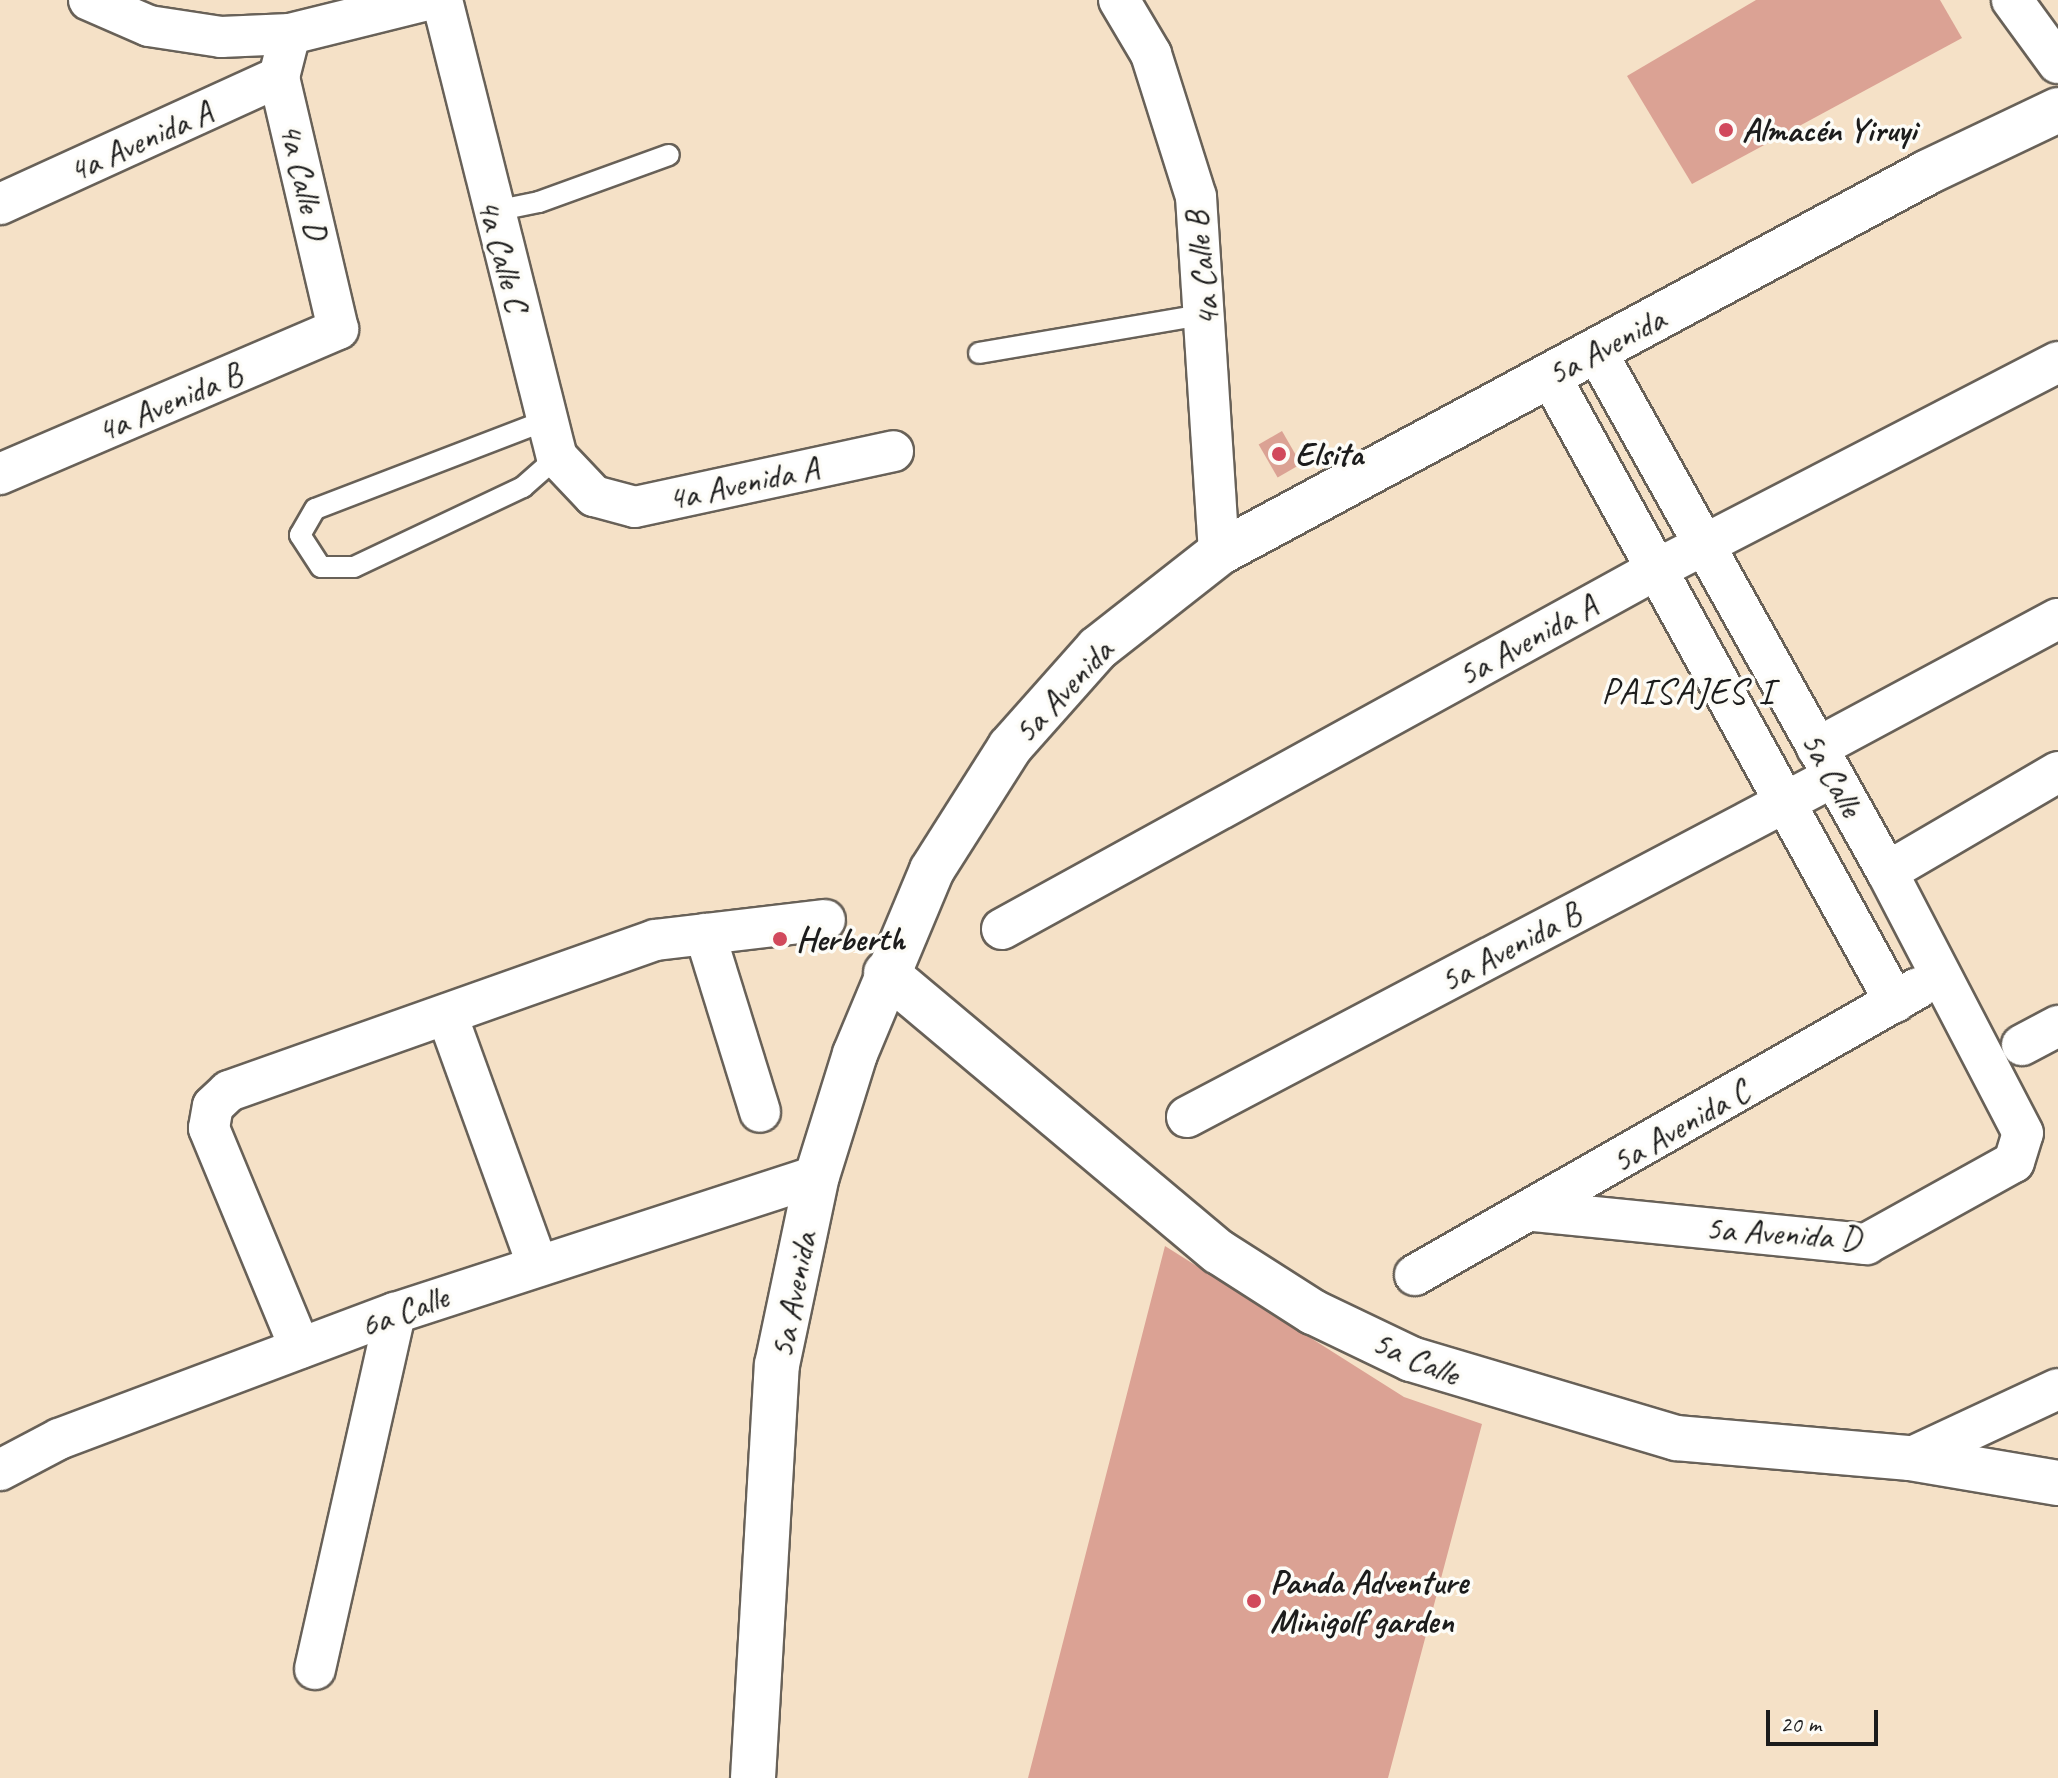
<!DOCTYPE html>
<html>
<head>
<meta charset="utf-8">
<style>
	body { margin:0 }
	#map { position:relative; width:2058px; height:1778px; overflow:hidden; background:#f5e1c7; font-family:Caveat,sans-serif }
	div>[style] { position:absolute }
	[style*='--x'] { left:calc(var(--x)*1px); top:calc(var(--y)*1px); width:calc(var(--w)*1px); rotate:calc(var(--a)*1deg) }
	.building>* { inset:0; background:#dba294; transform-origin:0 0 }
	.roads { filter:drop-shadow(2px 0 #686158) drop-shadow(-2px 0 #686158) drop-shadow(0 2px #686158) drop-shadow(0 -2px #686158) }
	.service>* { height:20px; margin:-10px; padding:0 10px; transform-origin:10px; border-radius:10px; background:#fff }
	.minor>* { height:40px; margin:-20px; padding:0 20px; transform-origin:20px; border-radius:20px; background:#fff }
	.tertiary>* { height:44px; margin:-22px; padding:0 22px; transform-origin:22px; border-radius:22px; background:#fff }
	.dots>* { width:22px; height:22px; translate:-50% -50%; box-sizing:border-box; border:4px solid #fdfcf7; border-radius:50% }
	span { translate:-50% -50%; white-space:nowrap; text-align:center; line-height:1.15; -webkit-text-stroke:7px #fdfcf7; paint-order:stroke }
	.poi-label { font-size:34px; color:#1c1c1c; font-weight:700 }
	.left { translate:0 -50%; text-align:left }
	.street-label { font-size:34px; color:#1c1c1c }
	.neighbourhood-label { font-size:36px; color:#1c1c1c; letter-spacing:2px }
	.scale { position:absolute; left:1766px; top:1710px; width:112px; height:36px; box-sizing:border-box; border:4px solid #1c1c1c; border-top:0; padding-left:10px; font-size:24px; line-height:28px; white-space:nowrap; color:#1c1c1c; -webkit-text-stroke:6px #fdfcf7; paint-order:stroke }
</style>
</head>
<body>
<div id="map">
	<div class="building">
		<i style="clip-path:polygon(1756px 0,1940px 0,1962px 38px,1692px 184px,1627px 76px)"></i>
		<i style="left:1282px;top:431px;width:38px;height:27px;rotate:60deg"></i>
		<i style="clip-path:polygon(1165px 1246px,1404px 1397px,1482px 1424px,1388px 1778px,1028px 1778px)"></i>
	</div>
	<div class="roads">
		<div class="service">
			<i style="--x:490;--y:212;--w:50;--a:-11.5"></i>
			<i style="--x:539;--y:202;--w:138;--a:-19.9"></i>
			<i style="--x:979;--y:353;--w:231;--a:-9.7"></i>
			<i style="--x:547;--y:420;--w:248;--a:159"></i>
			<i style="--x:315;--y:509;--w:30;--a:120"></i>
			<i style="--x:300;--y:535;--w:38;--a:57"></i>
			<i style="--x:321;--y:567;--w:33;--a:0"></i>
			<i style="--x:354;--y:567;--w:187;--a:-25.3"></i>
			<i style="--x:523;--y:487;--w:45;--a:-41.4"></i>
		</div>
		<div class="minor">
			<i style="--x:89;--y:0;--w:65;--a:23.4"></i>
			<i style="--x:149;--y:26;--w:73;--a:8.7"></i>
			<i style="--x:221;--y:37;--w:69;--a:-2.5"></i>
			<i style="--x:290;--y:34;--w:141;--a:-13.9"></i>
			<i style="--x:442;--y:0;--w:471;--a:75.9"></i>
			<i style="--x:557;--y:457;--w:54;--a:46.5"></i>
			<i style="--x:594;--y:496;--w:42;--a:15"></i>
			<i style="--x:635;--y:507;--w:264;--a:-12.2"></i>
			<i style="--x:1119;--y:0;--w:63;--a:59.3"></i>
			<i style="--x:1151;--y:54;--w:150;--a:72.5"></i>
			<i style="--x:1196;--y:197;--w:357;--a:86.3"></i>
			<i style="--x:2012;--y:0;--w:78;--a:53.9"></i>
			<i style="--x:0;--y:204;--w:307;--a:-24.5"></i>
			<i style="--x:1550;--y:376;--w:715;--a:61.14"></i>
			<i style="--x:0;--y:474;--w:368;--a:-23.2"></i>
			<i style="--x:338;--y:329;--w:259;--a:-103.2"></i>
			<i style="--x:279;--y:77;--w:44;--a:-75.7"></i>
			<i style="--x:1817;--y:748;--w:273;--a:-28.2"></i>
			<i style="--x:1887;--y:872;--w:198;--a:-30.3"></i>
			<i style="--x:1002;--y:929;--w:750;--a:-28.79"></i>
			<i style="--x:1659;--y:568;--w:449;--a:-27.3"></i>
			<i style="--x:705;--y:934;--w:186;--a:72.8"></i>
			<i style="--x:447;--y:1015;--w:264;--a:70.1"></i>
			<i style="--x:2022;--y:1045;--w:41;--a:-27.8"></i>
			<i style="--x:1187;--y:1117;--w:730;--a:-27.76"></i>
			<i style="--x:1534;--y:1211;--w:334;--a:5.7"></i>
			<i style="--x:1866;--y:1244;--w:169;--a:-29"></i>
			<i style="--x:2014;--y:1162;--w:30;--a:-73"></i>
			<i style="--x:2023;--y:1133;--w:294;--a:-117.5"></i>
			<i style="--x:1887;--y:872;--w:597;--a:-119.19"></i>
			<i style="--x:1415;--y:1275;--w:579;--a:-29.71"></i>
			<i style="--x:300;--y:1348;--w:238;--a:-112.5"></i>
			<i style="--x:209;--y:1128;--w:22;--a:-80"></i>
			<i style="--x:213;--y:1106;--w:22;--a:-43"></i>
			<i style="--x:229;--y:1091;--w:452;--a:-19.5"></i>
			<i style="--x:655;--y:940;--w:171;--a:-6.7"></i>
			<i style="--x:1910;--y:1458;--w:163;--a:-25"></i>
			<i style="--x:0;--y:1470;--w:67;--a:-27.7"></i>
			<i style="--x:59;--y:1439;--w:359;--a:-20.6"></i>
			<i style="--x:395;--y:1313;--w:444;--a:-18"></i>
			<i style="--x:315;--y:1669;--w:365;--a:-77.3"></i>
		</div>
		<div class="tertiary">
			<i style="--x:886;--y:973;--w:434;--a:40"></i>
			<i style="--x:1219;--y:1252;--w:112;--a:32.6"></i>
			<i style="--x:1313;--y:1312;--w:109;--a:25.6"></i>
			<i style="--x:1411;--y:1359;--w:277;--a:16.6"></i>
			<i style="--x:1676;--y:1438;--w:235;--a:4.9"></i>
			<i style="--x:1910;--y:1458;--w:150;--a:9.6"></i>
			<i style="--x:753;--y:1778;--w:414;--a:-86.7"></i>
			<i style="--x:777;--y:1365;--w:193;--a:-78.1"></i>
			<i style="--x:817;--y:1176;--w:128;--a:-72.7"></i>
			<i style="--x:855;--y:1054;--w:199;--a:-67.3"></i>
			<i style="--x:932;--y:870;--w:146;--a:-57.6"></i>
			<i style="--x:1010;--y:747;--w:132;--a:-48.4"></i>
			<i style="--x:1098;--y:648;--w:154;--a:-38.1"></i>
			<i style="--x:1219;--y:553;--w:805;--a:-28.25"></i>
			<i style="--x:1928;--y:172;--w:144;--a:-25.5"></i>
		</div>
	</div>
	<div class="dots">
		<i style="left:1726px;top:130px;background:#d1495b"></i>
		<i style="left:1279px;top:454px;background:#d1495b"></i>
		<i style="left:780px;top:939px;background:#d1495b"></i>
		<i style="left:1254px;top:1601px;background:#d1495b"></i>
	</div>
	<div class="poi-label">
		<span class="left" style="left:1742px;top:130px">Almacén Yiruyi</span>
		<span class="left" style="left:1295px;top:454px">Elsita</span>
		<span class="left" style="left:796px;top:939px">Herberth</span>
		<span class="left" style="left:1270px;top:1601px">Panda Adventure<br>Minigolf garden</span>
	</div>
	<div class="street-label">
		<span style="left:140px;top:141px;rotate:-24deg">4a Avenida A</span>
		<span style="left:304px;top:181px;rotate:77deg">4a Calle D</span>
		<span style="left:503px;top:255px;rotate:75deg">4a Calle C</span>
		<span style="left:1202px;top:269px;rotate:-96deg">4a Calle B</span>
		<span style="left:1606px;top:346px;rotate:-28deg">5a Avenida</span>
		<span style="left:169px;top:402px;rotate:-23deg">4a Avenida B</span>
		<span style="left:743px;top:483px;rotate:-12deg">4a Avenida A</span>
		<span style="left:1527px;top:640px;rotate:-29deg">5a Avenida A</span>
		<span style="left:1063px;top:691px;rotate:-47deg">5a Avenida</span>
		<span style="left:1832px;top:774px;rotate:61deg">5a Calle</span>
		<span style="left:1510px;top:947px;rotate:-28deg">5a Avenida B</span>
		<span style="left:1680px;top:1126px;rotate:-30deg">5a Avenida C</span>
		<span style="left:1783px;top:1233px;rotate:4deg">5a Avenida D</span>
		<span style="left:793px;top:1295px;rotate:-79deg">5a Avenida</span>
		<span style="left:404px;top:1311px;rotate:-20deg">6a Calle</span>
		<span style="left:1416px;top:1358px;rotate:23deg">5a Calle</span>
	</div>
	<div class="neighbourhood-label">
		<span style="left:1688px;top:692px">PAISAJES I</span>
	</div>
	<div class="scale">20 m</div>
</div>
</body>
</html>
